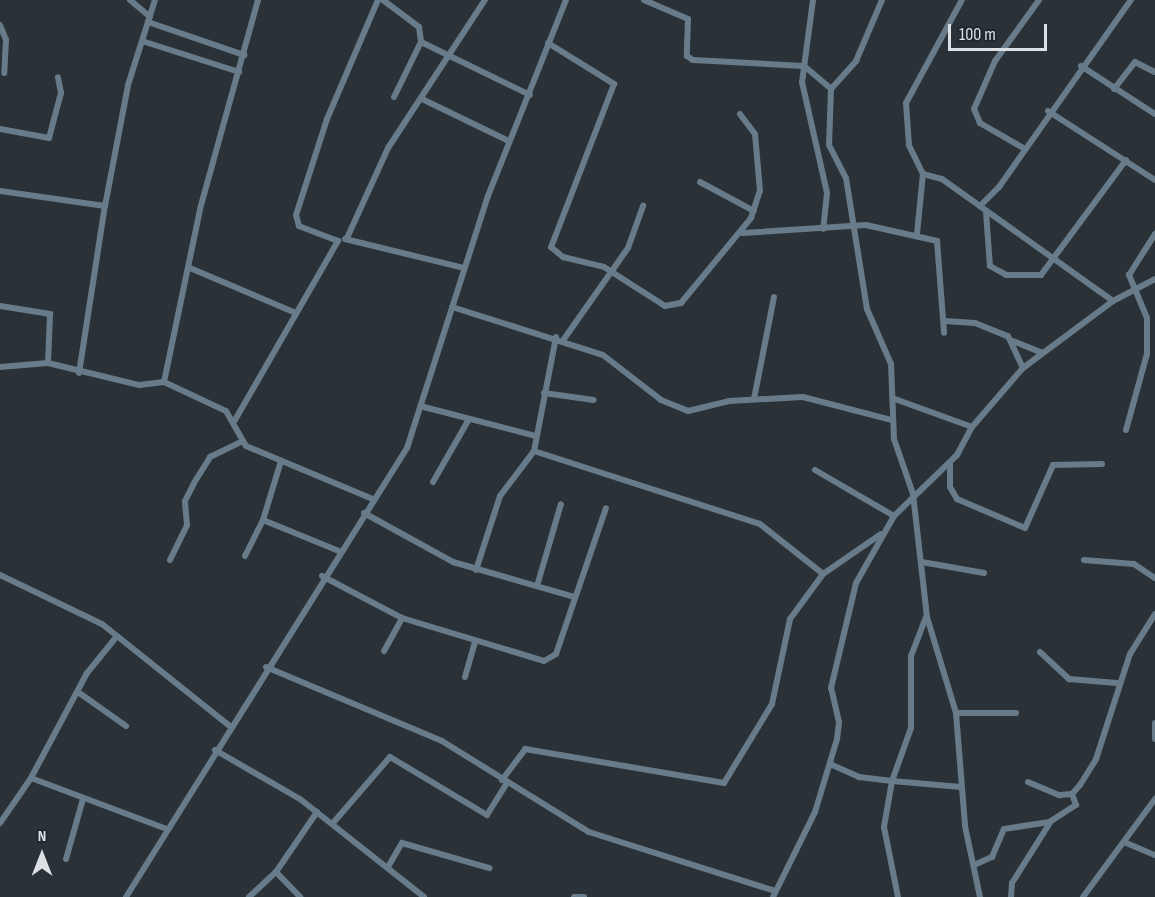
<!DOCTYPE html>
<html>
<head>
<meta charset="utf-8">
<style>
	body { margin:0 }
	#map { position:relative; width:1155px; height:897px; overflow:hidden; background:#2a3237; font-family:"Sofia Sans Condensed",sans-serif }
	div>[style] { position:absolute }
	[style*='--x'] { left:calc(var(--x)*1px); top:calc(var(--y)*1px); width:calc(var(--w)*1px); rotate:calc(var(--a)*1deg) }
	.minor>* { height:6px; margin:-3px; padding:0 3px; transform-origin:3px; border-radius:3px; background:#687b8a }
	span { translate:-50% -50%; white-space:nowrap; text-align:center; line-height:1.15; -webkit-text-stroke:4.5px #21282d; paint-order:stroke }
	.north { position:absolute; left:12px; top:825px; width:60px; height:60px; -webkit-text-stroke:4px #21282d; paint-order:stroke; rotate:0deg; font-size:16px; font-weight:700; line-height:24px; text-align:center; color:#dce1e5 }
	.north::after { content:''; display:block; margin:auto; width:21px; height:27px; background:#dce1e5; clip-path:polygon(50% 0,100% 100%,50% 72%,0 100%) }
	.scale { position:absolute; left:948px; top:24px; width:99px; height:27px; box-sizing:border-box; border:3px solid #dce1e5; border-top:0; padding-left:8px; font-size:18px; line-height:21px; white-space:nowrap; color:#dce1e5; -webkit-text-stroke:4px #21282d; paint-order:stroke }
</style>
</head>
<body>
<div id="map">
	<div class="minor">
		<i style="--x:130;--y:0;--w:26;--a:40"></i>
		<i style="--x:383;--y:0;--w:45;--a:36.9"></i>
		<i style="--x:419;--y:27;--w:15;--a:82"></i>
		<i style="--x:421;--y:42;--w:121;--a:25.9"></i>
		<i style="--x:644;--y:0;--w:48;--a:23.4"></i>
		<i style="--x:688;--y:19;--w:37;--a:92"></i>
		<i style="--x:687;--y:56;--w:7;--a:34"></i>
		<i style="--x:693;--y:60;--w:111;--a:3.1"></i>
		<i style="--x:804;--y:66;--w:35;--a:40"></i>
		<i style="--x:831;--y:89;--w:56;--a:92"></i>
		<i style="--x:829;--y:145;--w:37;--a:63"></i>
		<i style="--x:846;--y:178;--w:133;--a:80.9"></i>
		<i style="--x:867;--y:309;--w:60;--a:66.4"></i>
		<i style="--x:891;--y:364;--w:75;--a:87.7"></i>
		<i style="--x:894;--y:439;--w:58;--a:70.9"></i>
		<i style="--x:913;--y:494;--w:124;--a:83.5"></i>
		<i style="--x:927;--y:617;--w:100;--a:73.2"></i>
		<i style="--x:956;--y:713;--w:113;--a:85.4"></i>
		<i style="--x:965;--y:826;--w:73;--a:78.1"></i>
		<i style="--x:813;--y:0;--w:83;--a:97.6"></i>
		<i style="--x:802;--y:82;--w:114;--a:77.3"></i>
		<i style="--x:827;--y:193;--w:36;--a:96"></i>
		<i style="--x:148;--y:22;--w:102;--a:19"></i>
		<i style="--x:0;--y:25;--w:16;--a:68"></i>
		<i style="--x:6;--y:40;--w:33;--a:93"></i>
		<i style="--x:142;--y:41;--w:102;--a:17.7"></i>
		<i style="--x:548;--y:43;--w:78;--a:31.8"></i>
		<i style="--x:614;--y:84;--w:175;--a:111.1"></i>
		<i style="--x:551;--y:247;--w:16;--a:40"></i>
		<i style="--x:563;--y:257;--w:42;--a:13.7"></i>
		<i style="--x:604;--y:267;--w:72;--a:32.6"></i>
		<i style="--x:665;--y:306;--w:16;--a:-11"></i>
		<i style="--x:681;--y:303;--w:110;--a:-50.5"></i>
		<i style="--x:751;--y:218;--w:28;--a:-72"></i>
		<i style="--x:760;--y:191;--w:57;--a:-95"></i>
		<i style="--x:755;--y:134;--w:25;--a:-127"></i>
		<i style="--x:1081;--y:66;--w:88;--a:33"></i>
		<i style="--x:831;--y:89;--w:38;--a:-48"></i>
		<i style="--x:856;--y:61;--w:66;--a:-66.9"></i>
		<i style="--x:1114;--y:89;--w:34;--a:-52"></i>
		<i style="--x:1135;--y:62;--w:22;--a:27"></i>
		<i style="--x:394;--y:97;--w:61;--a:-63.9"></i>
		<i style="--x:422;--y:99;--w:97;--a:25.8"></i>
		<i style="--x:1048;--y:111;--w:127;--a:32.8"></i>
		<i style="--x:0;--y:129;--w:50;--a:10.4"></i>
		<i style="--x:49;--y:138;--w:47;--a:-75.1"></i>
		<i style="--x:61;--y:93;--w:16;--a:-101"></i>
		<i style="--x:1025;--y:149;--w:52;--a:-150"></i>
		<i style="--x:980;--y:123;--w:15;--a:-113"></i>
		<i style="--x:974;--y:109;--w:52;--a:-66.4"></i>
		<i style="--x:995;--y:61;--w:75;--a:-54.2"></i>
		<i style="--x:923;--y:174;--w:20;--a:15"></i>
		<i style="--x:942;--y:179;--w:47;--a:35.4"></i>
		<i style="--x:700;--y:182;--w:61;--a:28.2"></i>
		<i style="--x:0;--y:191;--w:106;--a:8.1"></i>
		<i style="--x:105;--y:206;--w:123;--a:-79.2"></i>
		<i style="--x:128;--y:85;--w:89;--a:-72.4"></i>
		<i style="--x:986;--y:212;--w:54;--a:85.8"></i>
		<i style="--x:990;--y:266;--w:18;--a:29"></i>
		<i style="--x:1006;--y:275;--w:35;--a:0"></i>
		<i style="--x:1041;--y:275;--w:143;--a:-53.5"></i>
		<i style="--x:743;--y:233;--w:123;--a:-3.7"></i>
		<i style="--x:866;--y:225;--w:73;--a:12.7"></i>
		<i style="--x:937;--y:241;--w:92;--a:85.6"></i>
		<i style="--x:917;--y:234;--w:60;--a:-84.3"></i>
		<i style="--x:923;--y:174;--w:32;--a:-116"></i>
		<i style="--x:909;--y:145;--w:42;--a:-94.1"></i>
		<i style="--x:906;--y:103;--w:117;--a:-61.5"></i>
		<i style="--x:347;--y:238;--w:99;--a:-65.5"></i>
		<i style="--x:388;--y:148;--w:177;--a:-56.8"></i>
		<i style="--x:345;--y:239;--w:122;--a:13.7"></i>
		<i style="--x:190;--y:268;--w:115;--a:23"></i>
		<i style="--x:1113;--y:301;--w:163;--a:-144.5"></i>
		<i style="--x:980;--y:206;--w:27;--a:-45"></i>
		<i style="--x:999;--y:187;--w:229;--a:-54.8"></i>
		<i style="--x:0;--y:306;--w:51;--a:9.1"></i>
		<i style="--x:50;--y:314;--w:49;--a:92.3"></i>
		<i style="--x:452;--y:307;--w:158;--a:17.6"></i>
		<i style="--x:603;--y:355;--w:73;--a:37.8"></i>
		<i style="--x:661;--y:400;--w:29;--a:22"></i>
		<i style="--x:688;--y:411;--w:42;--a:-13.7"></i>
		<i style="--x:729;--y:401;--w:74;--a:-3.1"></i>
		<i style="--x:803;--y:397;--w:92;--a:14.5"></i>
		<i style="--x:945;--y:321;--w:30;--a:4"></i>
		<i style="--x:975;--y:323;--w:35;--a:22"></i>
		<i style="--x:1008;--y:336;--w:35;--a:65"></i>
		<i style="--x:556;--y:337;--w:116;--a:100.9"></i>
		<i style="--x:534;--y:451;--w:237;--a:17.9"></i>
		<i style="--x:760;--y:524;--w:80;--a:38.4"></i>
		<i style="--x:564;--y:339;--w:111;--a:-54.9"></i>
		<i style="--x:628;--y:248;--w:45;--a:-70.3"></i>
		<i style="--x:1013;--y:341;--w:31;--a:22"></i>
		<i style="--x:0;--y:367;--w:48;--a:-4.8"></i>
		<i style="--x:48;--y:363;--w:94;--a:13.6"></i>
		<i style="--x:139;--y:385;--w:25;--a:-7"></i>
		<i style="--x:164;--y:382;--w:177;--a:-78.2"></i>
		<i style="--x:200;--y:209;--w:217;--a:-74.5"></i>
		<i style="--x:79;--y:373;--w:169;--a:-81.2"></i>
		<i style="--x:164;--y:382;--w:68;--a:25.1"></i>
		<i style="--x:226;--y:411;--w:40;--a:60.3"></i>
		<i style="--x:246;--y:446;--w:138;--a:22.7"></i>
		<i style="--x:544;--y:393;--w:50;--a:8"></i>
		<i style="--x:754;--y:399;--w:104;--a:-78.9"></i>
		<i style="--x:895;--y:399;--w:82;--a:20"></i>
		<i style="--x:424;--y:407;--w:116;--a:14.5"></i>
		<i style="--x:235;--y:420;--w:207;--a:-60.1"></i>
		<i style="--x:338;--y:241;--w:42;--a:-159"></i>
		<i style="--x:299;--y:226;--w:11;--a:-105"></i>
		<i style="--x:296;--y:215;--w:101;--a:-72.1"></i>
		<i style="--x:327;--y:119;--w:129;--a:-66.8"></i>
		<i style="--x:1126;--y:430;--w:79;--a:-74.6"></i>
		<i style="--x:1147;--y:354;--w:36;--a:-90"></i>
		<i style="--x:1147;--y:318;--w:47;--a:-112.7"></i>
		<i style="--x:1129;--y:275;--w:49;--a:-57.6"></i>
		<i style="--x:950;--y:463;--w:24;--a:90"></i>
		<i style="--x:950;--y:487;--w:14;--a:60"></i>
		<i style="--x:957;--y:499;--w:74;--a:23.1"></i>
		<i style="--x:1025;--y:528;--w:69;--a:-66"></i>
		<i style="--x:1053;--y:465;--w:49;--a:-1.2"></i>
		<i style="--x:815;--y:470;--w:91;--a:30.2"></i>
		<i style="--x:433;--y:482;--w:70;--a:-60.2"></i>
		<i style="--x:364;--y:513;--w:102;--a:28.8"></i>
		<i style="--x:453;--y:562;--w:126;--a:16.1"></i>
		<i style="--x:263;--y:520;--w:82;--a:22.2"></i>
		<i style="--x:245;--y:556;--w:40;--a:-63.4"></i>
		<i style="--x:263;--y:520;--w:62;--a:-73"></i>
		<i style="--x:170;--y:560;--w:39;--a:-64"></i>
		<i style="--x:187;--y:525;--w:24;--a:-95"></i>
		<i style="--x:185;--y:501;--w:20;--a:-63"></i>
		<i style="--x:194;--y:483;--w:31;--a:-58"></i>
		<i style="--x:210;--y:457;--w:34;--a:-26"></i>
		<i style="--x:1084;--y:560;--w:50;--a:4.6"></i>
		<i style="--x:1134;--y:564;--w:25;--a:34"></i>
		<i style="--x:922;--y:562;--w:63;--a:10.1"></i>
		<i style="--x:476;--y:570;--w:78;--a:-72"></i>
		<i style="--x:500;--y:496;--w:56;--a:-52.9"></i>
		<i style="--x:0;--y:575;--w:113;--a:25.7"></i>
		<i style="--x:102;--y:624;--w:164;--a:38.6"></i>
		<i style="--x:322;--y:576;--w:90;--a:27.7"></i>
		<i style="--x:402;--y:618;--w:148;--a:16.8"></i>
		<i style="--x:544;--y:661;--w:14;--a:-30"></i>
		<i style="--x:556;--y:654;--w:154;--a:-71.1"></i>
		<i style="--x:537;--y:586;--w:85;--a:-73.7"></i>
		<i style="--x:926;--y:617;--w:42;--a:111"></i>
		<i style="--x:911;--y:656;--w:72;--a:90"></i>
		<i style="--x:911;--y:728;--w:56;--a:109.7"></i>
		<i style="--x:892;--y:781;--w:69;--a:5"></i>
		<i style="--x:117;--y:636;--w:48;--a:129"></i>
		<i style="--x:87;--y:673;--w:119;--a:118.1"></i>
		<i style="--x:31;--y:778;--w:145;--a:20.6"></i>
		<i style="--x:384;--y:651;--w:38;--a:-61"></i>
		<i style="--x:1040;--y:652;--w:40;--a:43"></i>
		<i style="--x:1069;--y:679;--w:48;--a:4.8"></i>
		<i style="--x:266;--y:667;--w:191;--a:22.8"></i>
		<i style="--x:442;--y:741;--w:173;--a:31.8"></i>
		<i style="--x:589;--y:832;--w:195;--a:17.6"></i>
		<i style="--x:465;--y:677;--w:37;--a:-74"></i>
		<i style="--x:78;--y:692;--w:59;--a:35.3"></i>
		<i style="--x:956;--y:713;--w:60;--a:0"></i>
		<i style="--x:1155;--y:723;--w:16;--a:90"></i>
		<i style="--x:215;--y:750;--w:98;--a:30"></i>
		<i style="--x:300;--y:799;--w:158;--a:38.3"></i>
		<i style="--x:830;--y:764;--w:32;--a:24"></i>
		<i style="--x:859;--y:777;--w:33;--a:7"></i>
		<i style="--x:892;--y:781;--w:47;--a:99.9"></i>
		<i style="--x:884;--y:827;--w:71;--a:78.7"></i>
		<i style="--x:502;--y:780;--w:39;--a:-53"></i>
		<i style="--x:525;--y:749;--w:202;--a:9.7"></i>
		<i style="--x:724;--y:783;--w:92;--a:-58.7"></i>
		<i style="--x:772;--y:704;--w:87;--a:-78"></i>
		<i style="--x:790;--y:619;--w:56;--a:-53.7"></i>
		<i style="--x:823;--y:574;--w:70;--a:-34.6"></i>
		<i style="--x:1028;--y:782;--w:34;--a:23"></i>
		<i style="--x:1059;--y:795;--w:13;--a:-4"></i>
		<i style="--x:1072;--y:794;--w:12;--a:-48"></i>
		<i style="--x:1080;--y:785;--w:31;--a:-58"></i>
		<i style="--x:1096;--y:759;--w:110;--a:-72.1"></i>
		<i style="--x:1130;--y:654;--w:47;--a:-58"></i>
		<i style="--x:0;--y:823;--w:55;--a:-55.4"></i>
		<i style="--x:333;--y:823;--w:87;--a:-49.2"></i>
		<i style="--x:390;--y:757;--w:113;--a:30.9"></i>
		<i style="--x:487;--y:815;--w:39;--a:-58"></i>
		<i style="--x:1124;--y:842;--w:34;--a:23"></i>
		<i style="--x:66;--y:859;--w:62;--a:-74.2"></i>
		<i style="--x:974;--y:865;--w:20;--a:-24"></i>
		<i style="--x:992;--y:857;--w:30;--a:-67"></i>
		<i style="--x:1004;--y:829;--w:46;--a:-8.8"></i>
		<i style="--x:388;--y:867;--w:28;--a:-60"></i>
		<i style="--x:402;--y:843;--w:91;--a:16"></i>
		<i style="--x:276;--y:872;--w:35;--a:46"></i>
		<i style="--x:126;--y:897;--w:530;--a:-57.96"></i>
		<i style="--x:407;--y:448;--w:265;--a:-72.2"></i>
		<i style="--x:488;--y:196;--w:211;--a:-68.3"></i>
		<i style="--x:249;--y:897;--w:37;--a:-43"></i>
		<i style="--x:276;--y:872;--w:73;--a:-55.7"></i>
		<i style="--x:574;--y:897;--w:10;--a:0"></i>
		<i style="--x:773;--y:897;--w:95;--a:-63.7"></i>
		<i style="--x:815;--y:812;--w:76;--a:-73.2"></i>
		<i style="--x:837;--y:739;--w:17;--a:-83"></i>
		<i style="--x:839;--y:722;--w:35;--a:-103"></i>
		<i style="--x:831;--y:688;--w:108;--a:-76.6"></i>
		<i style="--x:856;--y:583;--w:77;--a:-60.4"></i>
		<i style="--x:894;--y:516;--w:88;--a:-44.1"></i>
		<i style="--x:957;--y:455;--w:32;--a:-62"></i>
		<i style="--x:972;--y:427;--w:78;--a:-49.2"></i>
		<i style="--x:1023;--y:368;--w:112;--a:-36.7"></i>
		<i style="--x:1113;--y:301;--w:47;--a:-27.6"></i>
		<i style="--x:1011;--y:897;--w:14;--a:-86"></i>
		<i style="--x:1012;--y:883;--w:73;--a:-57.8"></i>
		<i style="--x:1051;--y:821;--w:30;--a:-33"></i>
		<i style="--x:1076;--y:805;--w:12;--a:-110"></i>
		<i style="--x:1083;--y:897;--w:122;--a:-53.7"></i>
	</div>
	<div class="north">N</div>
	<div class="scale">100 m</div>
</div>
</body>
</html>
